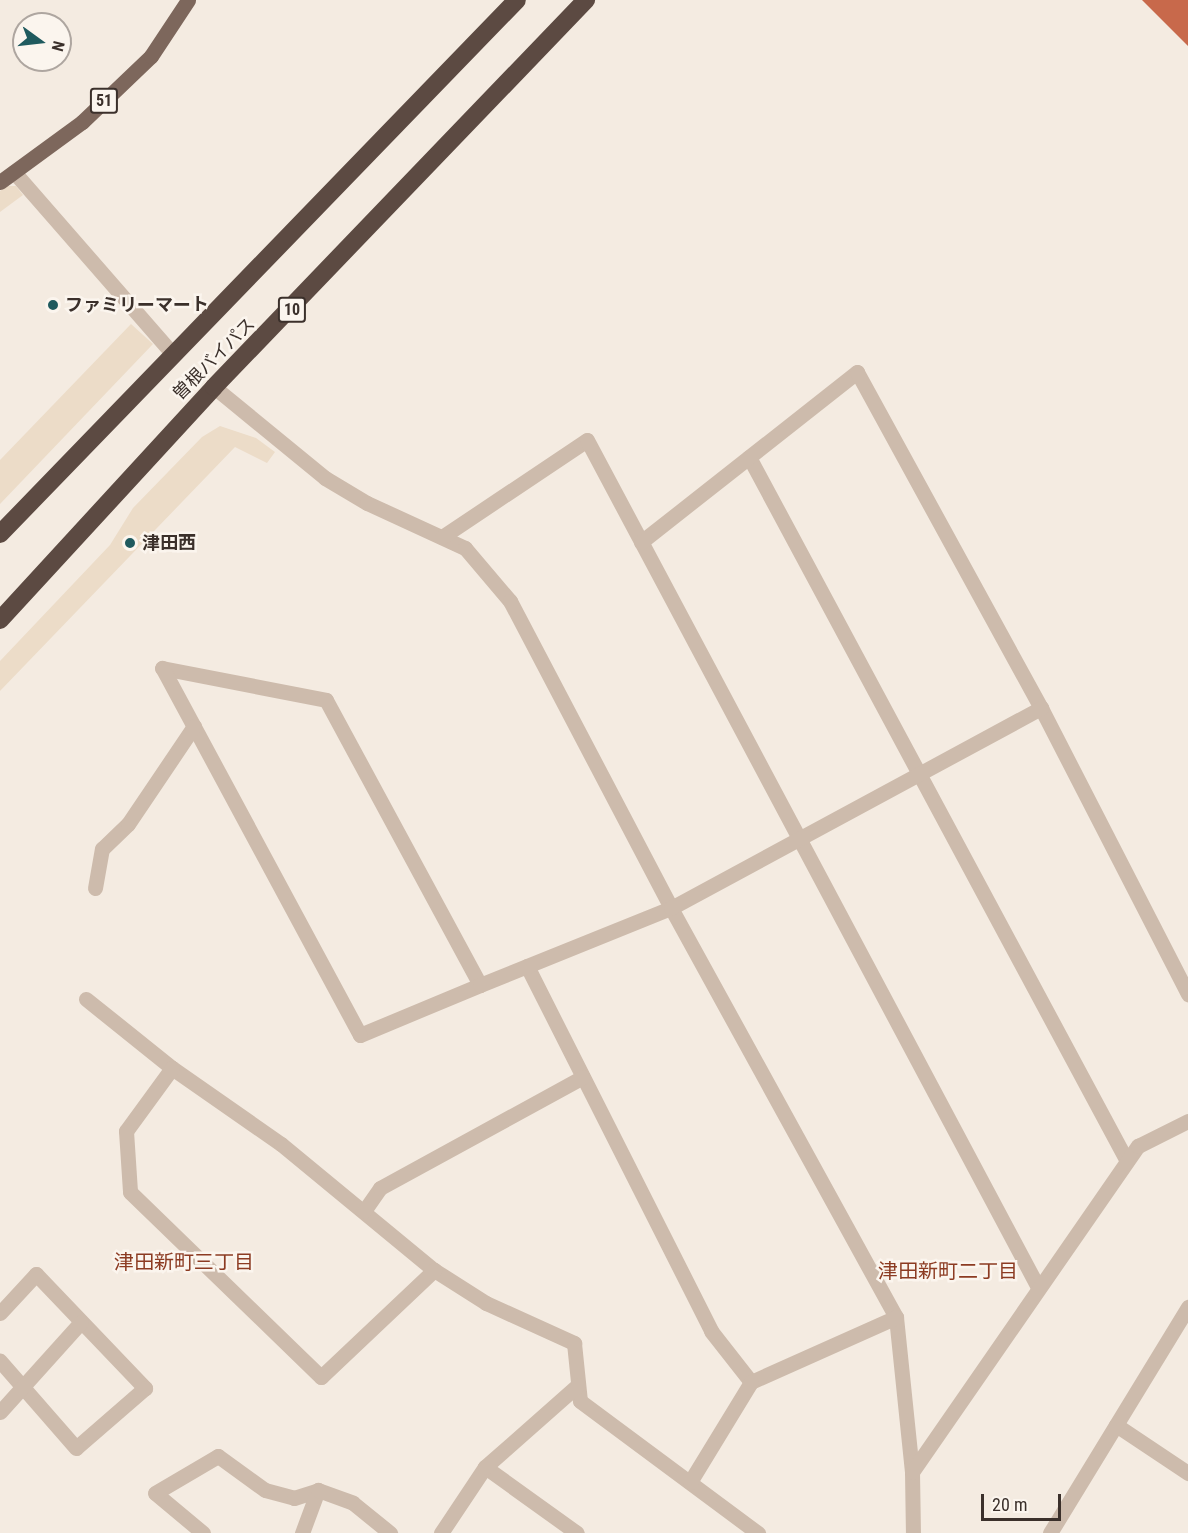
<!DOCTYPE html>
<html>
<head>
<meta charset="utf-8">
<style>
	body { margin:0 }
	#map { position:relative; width:1188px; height:1533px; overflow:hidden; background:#f4ebe1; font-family:"Roboto Condensed","Noto Sans JP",sans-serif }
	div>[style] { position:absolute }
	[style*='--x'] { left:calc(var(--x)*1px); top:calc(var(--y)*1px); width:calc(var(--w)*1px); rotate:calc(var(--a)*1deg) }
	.plaza>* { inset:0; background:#ecdcc8 }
	.building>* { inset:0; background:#c8694b }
	.minor>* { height:15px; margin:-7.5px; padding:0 7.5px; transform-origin:7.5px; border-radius:7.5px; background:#cdbbac }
	.major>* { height:15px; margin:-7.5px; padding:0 7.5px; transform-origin:7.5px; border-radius:7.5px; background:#7d675c }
	.highway>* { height:18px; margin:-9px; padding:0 9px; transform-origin:9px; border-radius:9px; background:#5c4a42 }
	.dots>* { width:16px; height:16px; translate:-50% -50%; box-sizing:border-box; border:3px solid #fbf5ee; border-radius:50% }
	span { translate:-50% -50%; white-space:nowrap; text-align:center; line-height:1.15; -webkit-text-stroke:5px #fbf5ee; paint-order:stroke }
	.shield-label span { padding:2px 4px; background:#fbf5ee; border:2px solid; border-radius:4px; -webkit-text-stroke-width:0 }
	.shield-label { font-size:16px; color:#3b302b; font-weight:700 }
	.poi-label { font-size:18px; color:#3b302b; font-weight:700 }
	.left { translate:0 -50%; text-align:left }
	.street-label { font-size:18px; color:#3b302b }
	.neighbourhood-label { font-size:20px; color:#8c3b22 }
	.north { position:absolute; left:12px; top:12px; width:60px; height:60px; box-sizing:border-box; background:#fbf5ee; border:2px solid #aea6a0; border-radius:50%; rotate:105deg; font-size:16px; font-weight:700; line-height:24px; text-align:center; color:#3b302b }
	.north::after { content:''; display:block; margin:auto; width:21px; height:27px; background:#1f5a5e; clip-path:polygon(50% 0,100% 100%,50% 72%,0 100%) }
	.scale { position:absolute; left:981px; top:1494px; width:80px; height:27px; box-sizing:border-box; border:3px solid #3b302b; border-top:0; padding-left:8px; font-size:18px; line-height:21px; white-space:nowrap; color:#3b302b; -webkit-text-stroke:4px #fbf5ee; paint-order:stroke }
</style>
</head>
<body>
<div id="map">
	<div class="plaza">
		<i style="clip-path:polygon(7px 186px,16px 186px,23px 195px,0 212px,0 191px)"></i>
		<i style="clip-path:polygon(131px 324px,153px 344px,0 504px,0 460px)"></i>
		<i style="clip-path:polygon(220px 426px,256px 438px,275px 452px,267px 463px,235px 447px,0 691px,0 661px,110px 545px,133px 508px,202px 437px)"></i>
	</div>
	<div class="building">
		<i style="clip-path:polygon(1142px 0,1188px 0,1188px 46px)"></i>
	</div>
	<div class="minor">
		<i style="--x:14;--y:172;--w:242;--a:48.9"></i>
		<i style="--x:214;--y:387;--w:144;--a:39.3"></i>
		<i style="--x:325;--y:478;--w:49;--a:30.8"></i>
		<i style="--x:367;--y:503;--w:108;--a:24.7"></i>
		<i style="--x:465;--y:548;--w:70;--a:49.7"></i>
		<i style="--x:510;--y:601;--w:347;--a:62.3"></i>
		<i style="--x:671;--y:908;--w:467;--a:61.2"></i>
		<i style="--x:896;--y:1317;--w:156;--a:84.1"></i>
		<i style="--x:912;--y:1472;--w:61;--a:89.1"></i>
		<i style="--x:749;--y:457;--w:799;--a:61.77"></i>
		<i style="--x:442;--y:537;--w:174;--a:-33.8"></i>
		<i style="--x:587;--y:440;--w:960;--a:61.97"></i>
		<i style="--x:641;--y:542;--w:275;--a:-38.2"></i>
		<i style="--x:857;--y:372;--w:383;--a:61.3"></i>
		<i style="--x:1041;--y:708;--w:322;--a:62.8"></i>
		<i style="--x:162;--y:668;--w:167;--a:11"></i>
		<i style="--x:326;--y:700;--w:324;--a:61.6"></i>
		<i style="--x:480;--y:985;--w:130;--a:157.4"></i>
		<i style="--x:360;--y:1035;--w:417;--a:-118.3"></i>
		<i style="--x:95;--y:888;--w:40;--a:-80"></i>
		<i style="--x:102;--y:849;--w:36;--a:-44"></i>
		<i style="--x:128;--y:824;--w:118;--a:-56"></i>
		<i style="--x:527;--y:966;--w:409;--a:63.2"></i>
		<i style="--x:711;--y:1331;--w:65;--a:51.9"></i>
		<i style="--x:751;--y:1382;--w:159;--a:-24.1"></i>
		<i style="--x:480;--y:985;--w:206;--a:-22"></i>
		<i style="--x:671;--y:908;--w:421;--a:-28.4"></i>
		<i style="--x:86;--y:999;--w:110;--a:38.7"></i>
		<i style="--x:172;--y:1068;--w:133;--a:34.9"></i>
		<i style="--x:281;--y:1144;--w:198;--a:39.5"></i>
		<i style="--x:434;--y:1270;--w:62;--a:32.4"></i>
		<i style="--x:486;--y:1303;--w:97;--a:24.4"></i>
		<i style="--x:574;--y:1343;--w:58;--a:84.1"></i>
		<i style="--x:580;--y:1401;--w:222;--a:36.6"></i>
		<i style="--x:172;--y:1068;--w:78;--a:126.1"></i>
		<i style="--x:126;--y:1131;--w:61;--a:86.2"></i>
		<i style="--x:130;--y:1192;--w:266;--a:44.1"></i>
		<i style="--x:321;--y:1377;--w:156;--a:-43.4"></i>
		<i style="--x:364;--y:1211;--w:28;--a:-55"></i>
		<i style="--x:380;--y:1188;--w:231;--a:-28.7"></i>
		<i style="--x:0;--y:1313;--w:53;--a:-47.3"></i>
		<i style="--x:36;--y:1274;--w:158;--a:46.3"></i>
		<i style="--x:145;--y:1388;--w:91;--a:139"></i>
		<i style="--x:76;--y:1448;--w:116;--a:-131.1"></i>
		<i style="--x:0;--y:1412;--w:121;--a:-48"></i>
		<i style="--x:1116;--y:1425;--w:87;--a:33.7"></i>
		<i style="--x:485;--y:1467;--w:113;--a:35.7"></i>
		<i style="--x:912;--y:1472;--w:397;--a:-55.3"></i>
		<i style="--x:1138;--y:1146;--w:56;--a:-26.6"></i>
		<i style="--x:690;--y:1482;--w:117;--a:-58.6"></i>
		<i style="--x:203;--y:1533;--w:62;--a:-140.2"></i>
		<i style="--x:155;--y:1493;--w:73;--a:-30.4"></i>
		<i style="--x:218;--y:1456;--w:58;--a:35.9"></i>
		<i style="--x:265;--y:1490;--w:30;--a:15"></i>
		<i style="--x:294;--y:1498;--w:25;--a:-18"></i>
		<i style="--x:302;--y:1533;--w:46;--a:-69.6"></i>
		<i style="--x:318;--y:1490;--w:37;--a:20"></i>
		<i style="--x:353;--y:1503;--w:48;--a:39"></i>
		<i style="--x:441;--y:1533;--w:79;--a:-56.3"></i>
		<i style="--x:485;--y:1467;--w:124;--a:-41.4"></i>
		<i style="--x:1050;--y:1533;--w:265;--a:-58.6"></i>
	</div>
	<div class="major">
		<i style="--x:0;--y:182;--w:102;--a:-36.2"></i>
		<i style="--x:82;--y:122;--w:95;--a:-43.7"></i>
		<i style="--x:151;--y:56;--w:67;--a:-56.5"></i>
	</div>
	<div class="highway">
		<i style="--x:0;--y:534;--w:743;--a:-45.93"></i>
		<i style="--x:0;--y:620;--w:316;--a:-47.4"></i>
		<i style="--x:214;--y:387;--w:537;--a:-46.13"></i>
	</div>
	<div class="dots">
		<i style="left:53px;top:305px;background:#1f5a5e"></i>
		<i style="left:130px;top:543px;background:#1f5a5e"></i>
	</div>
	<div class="shield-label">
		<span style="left:104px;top:101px">51</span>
		<span style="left:292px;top:310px">10</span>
	</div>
	<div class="poi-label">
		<span class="left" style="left:65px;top:305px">ファミリーマート</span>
		<span class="left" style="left:142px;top:543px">津田西</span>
	</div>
	<div class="street-label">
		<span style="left:214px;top:359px;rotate:-45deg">曽根バイパス</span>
	</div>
	<div class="neighbourhood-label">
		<span style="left:184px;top:1262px">津田新町三丁目</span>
		<span style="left:948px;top:1271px">津田新町二丁目</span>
	</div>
	<div class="north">N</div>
	<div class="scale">20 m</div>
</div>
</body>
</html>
